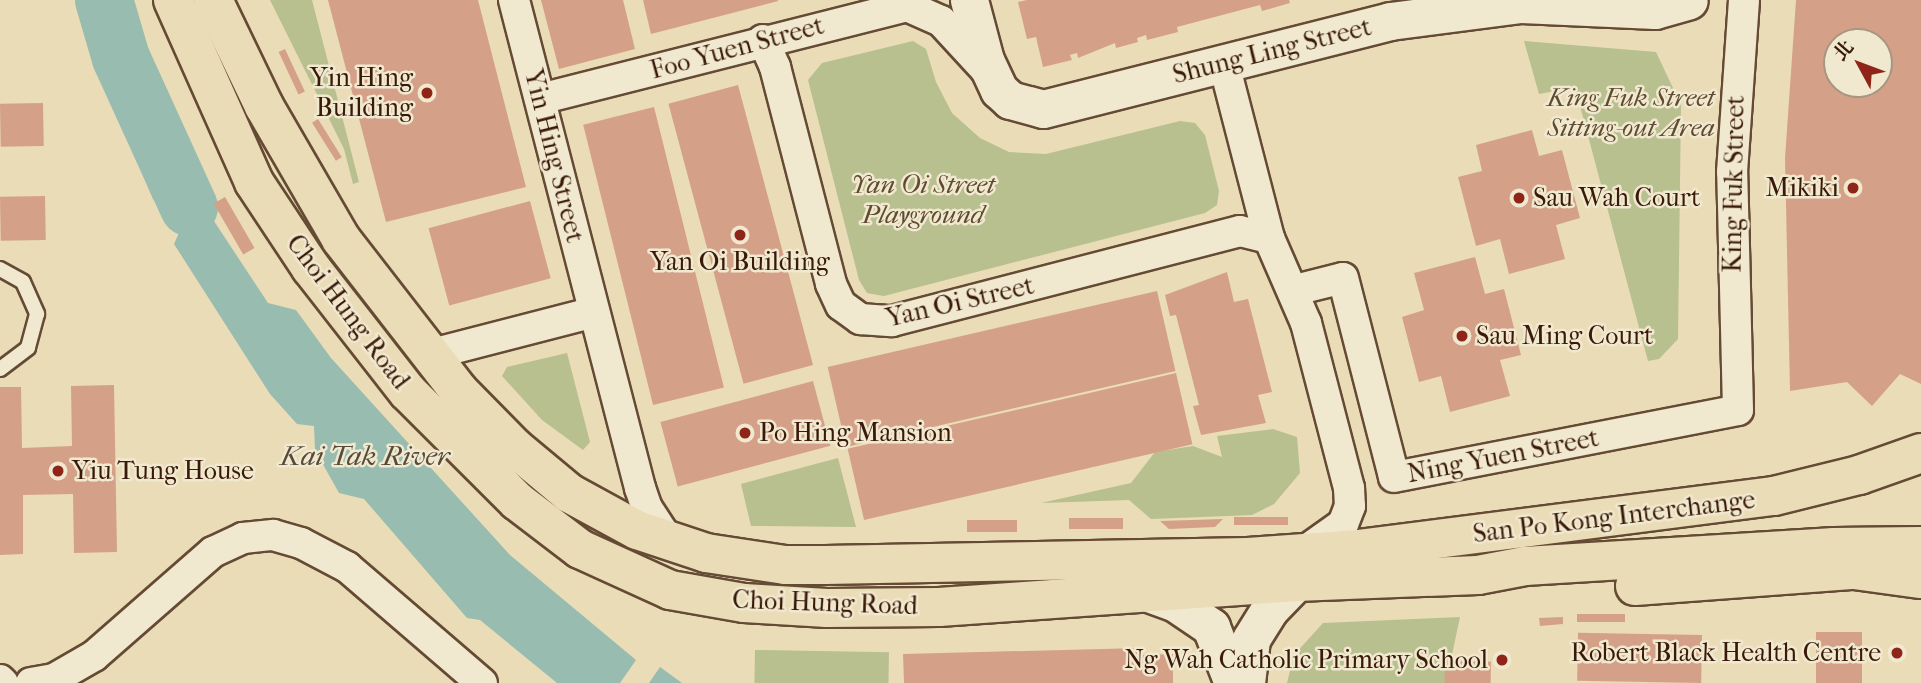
<!DOCTYPE html>
<html>
<head>
<meta charset="utf-8">
<style>
	body { margin:0 }
	#map { position:relative; width:1921px; height:683px; overflow:hidden; background:#eadcb7; font-family:"IM FELL French Canon","Noto Serif TC",serif }
	div>[style] { position:absolute }
	[style*='--x'] { left:calc(var(--x)*1px); top:calc(var(--y)*1px); width:calc(var(--w)*1px); rotate:calc(var(--a)*1deg) }
	.green>* { inset:0; background:#b7c08e; transform-origin:0 0 }
	.water>* { inset:0; background:#98bcaf }
	.river>* { height:58px; margin:-29px; padding:0 29px; transform-origin:29px; border-radius:29px; background:#98bcaf }
	.building>* { inset:0; background:#d5a088; transform-origin:0 0 }
	.roads { filter:drop-shadow(2px 0 #654a34) drop-shadow(-2px 0 #654a34) drop-shadow(0 2px #654a34) drop-shadow(0 -2px #654a34) }
	.service>* { height:14px; margin:-7px; padding:0 7px; transform-origin:7px; border-radius:7px; background:#f1e8d0 }
	.minor>* { height:30px; margin:-15px; padding:0 15px; transform-origin:15px; border-radius:15px; background:#f1e8d0 }
	.tertiary>* { height:37px; margin:-18.5px; padding:0 18.5px; transform-origin:18.5px; border-radius:18.5px; background:#f1e8d0 }
	.primary>* { height:38px; margin:-19px; padding:0 19px; transform-origin:19px; border-radius:19px; background:#eadcb7 }
	.dots>* { width:19px; height:19px; translate:-50% -50%; box-sizing:border-box; border:4px solid #f1e8d0; border-radius:50% }
	span { translate:-50% -50%; white-space:nowrap; text-align:center; line-height:1.15; -webkit-text-stroke:5px #f1e8d0; paint-order:stroke }
	.street-label { font-size:26px; color:#391a08 }
	.poi-label { font-size:26px; color:#391a08 }
	.right { translate:-100% -50%; text-align:right }
	.left { translate:0 -50%; text-align:left }
	.park-label { font-size:26px; color:#5f4c30; font-style:italic }
	.water-label { font-size:28px; color:#564b3a; font-style:italic }
	.north { position:absolute; left:1823px; top:28px; width:70px; height:70px; box-sizing:border-box; background:#f1e8d0; border:2px solid #a79680; border-radius:50%; rotate:311deg; font-size:19px; font-weight:700; line-height:28px; text-align:center; color:#391a08 }
	.north::after { content:''; display:block; margin:auto; width:24px; height:32px; background:#8f2418; clip-path:polygon(50% 0,100% 100%,50% 72%,0 100%) }
</style>
</head>
<body>
<div id="map">
	<div class="green">
		<i style="clip-path:polygon(270px 0,312px 0,359px 182px,353px 184px,344px 149px)"></i>
		<i style="clip-path:polygon(913px 41px,926px 49px,936px 82px,952px 113px,980px 138px,1009px 152px,1046px 154px,1180px 121px,1195px 123px,1205px 135px,1219px 191px,1217px 205px,1205px 213px,884px 296px,867px 293px,859px 280px,808px 80px,822px 63px)"></i>
		<i style="clip-path:polygon(1524px 41px,1656px 52px,1681px 105px,1678px 339px,1659px 359px,1648px 361px,1575px 87px,1539px 94px)"></i>
		<i style="clip-path:polygon(567px 353px,590px 442px,583px 450px,542px 420px,502px 376px,507px 367px)"></i>
		<i style="clip-path:polygon(1273px 429px,1297px 437px,1300px 473px,1274px 504px,1252px 515px,1151px 519px,1129px 500px,1041px 503px,1131px 483px,1155px 452px,1193px 446px,1222px 457px,1217px 436px)"></i>
		<i style="clip-path:polygon(838px 458px,856px 527px,751px 526px,741px 484px)"></i>
		<i style="clip-path:polygon(1460px 617px,1446px 683px,1287px 683px,1294px 655px,1323px 623px)"></i>
		<i style="left:755px;top:650px;width:134px;height:33px;rotate:1deg"></i>
	</div>
	<div class="water">
		<i style="clip-path:polygon(87px 0,115px 0,122px 19px,138px 74px,116px 86px)"></i>
		<i style="clip-path:polygon(169px 128px,208px 212px,268px 303px,296px 310px,331px 358px,510px 555px,636px 660px,620px 683px,557px 683px,480px 620px,467px 618px,364px 499px,339px 493px,315px 450px,314px 426px,297px 424px,270px 394px,174px 244px,179px 233px,175px 220px,167px 219px,153px 199px,135px 157px,137px 143px)"></i>
		<i style="clip-path:polygon(660px 667px,682px 683px,649px 683px)"></i>
	</div>
	<div class="river">
		<i style="--x:104;--y:0;--w:60;--a:73.7"></i>
		<i style="--x:121;--y:58;--w:164;--a:65.5"></i>
	</div>
	<div class="building">
		<i style="clip-path:polygon(328px 0,478px 0,526px 187px,386px 222px)"></i>
		<i style="clip-path:polygon(541px 0,623px 0,635px 49px,559px 69px)"></i>
		<i style="clip-path:polygon(643px 0,778px 0,778px 1px,651px 34px)"></i>
		<i style="clip-path:polygon(1027px 0,1289px 0,1290px 3px,1262px 11px,1260px 5px,1177px 27px,1178px 32px,1147px 40px,1146px 35px,1137px 38px,1138px 42px,1116px 48px,1115px 43px,1078px 58px,1077px 53px,1070px 55px,1072px 60px,1043px 67px,1036px 37px,1027px 39px,1018px 2px)"></i>
		<i style="clip-path:polygon(evenodd,1796px 0,1921px 0,1921px 384px,1900px 374px,1872px 406px,1847px 382px,1790px 391px,1785px 158px,1796px 0,1837px 42px,1879px 42px,1879px 84px,1837px 84px,1837px 42px)"></i>
		<i style="left:285px;top:49px;width:47px;height:7px;rotate:65deg"></i>
		<i style="left:738px;top:85px;width:290px;height:72px;rotate:75deg"></i>
		<i style="left:43px;top:103px;width:43px;height:43px;rotate:89deg"></i>
		<i style="left:654px;top:107px;width:289px;height:73px;rotate:76deg"></i>
		<i style="left:318px;top:119px;width:45px;height:7px;rotate:58deg"></i>
		<i style="clip-path:polygon(1532px 130px,1539px 156px,1562px 150px,1580px 218px,1556px 225px,1565px 259px,1509px 274px,1500px 239px,1476px 246px,1458px 177px,1482px 171px,1476px 145px)"></i>
		<i style="left:45px;top:196px;width:44px;height:45px;rotate:89deg"></i>
		<i style="left:225px;top:197px;width:59px;height:13px;rotate:60deg"></i>
		<i style="left:530px;top:201px;width:80px;height:105px;rotate:75deg"></i>
		<i style="clip-path:polygon(1475px 257px,1485px 294px,1504px 289px,1521px 355px,1500px 360px,1510px 396px,1450px 412px,1441px 376px,1419px 382px,1402px 317px,1424px 310px,1414px 273px)"></i>
		<i style="clip-path:polygon(1227px 272px,1234px 302px,1248px 299px,1272px 392px,1258px 395px,1266px 423px,1201px 435px,1193px 406px,1199px 405px,1176px 315px,1170px 316px,1165px 295px)"></i>
		<i style="left:1157px;top:291px;width:82px;height:338px;rotate:77deg"></i>
		<i style="left:1176px;top:373px;width:73px;height:337px;rotate:77deg"></i>
		<i style="left:813px;top:381px;width:67px;height:158px;rotate:75deg"></i>
		<i style="clip-path:polygon(114px 385px,117px 552px,74px 553px,73px 494px,23px 495px,23px 554px,0 555px,0 387px,21px 387px,22px 448px,72px 446px,71px 386px)"></i>
		<i style="left:1288px;top:517px;width:8px;height:54px;rotate:90deg"></i>
		<i style="left:1123px;top:518px;width:11px;height:54px;rotate:90deg"></i>
		<i style="clip-path:polygon(1223px 519px,1215px 527px,1169px 529px,1160px 521px)"></i>
		<i style="left:1017px;top:520px;width:12px;height:50px;rotate:90deg"></i>
		<i style="left:1625px;top:614px;width:8px;height:48px;rotate:90deg"></i>
		<i style="clip-path:polygon(1563px 617px,1563px 624px,1540px 626px,1539px 618px)"></i>
		<i style="left:1816px;top:632px;width:46px;height:51px"></i>
		<i style="left:1702px;top:635px;width:48px;height:124px;rotate:91deg"></i>
		<i style="clip-path:polygon(1141px 648px,1141px 655px,1173px 654px,1173px 683px,904px 683px,903px 654px)"></i>
		<i style="left:1445px;top:661px;width:46px;height:22px;rotate:1deg"></i>
	</div>
	<div class="roads">
		<div class="service">
			<i style="--x:0;--y:269;--w:26;--a:29"></i>
			<i style="--x:23;--y:282;--w:35;--a:66"></i>
			<i style="--x:37;--y:314;--w:35;--a:105"></i>
			<i style="--x:28;--y:348;--w:35;--a:143"></i>
		</div>
		<div class="minor">
			<i style="--x:514;--y:0;--w:504;--a:75.52"></i>
			<i style="--x:640;--y:488;--w:21;--a:71"></i>
			<i style="--x:647;--y:508;--w:42;--a:56.7"></i>
			<i style="--x:763;--y:40;--w:30;--a:66"></i>
			<i style="--x:775;--y:67;--w:224;--a:75.5"></i>
			<i style="--x:831;--y:284;--w:23;--a:65"></i>
			<i style="--x:841;--y:305;--w:24;--a:36"></i>
			<i style="--x:860;--y:319;--w:32;--a:4"></i>
			<i style="--x:892;--y:321;--w:359;--a:-14.5"></i>
			<i style="--x:1240;--y:231;--w:30;--a:14"></i>
			<i style="--x:1224;--y:64;--w:180;--a:75.5"></i>
			<i style="--x:1269;--y:238;--w:93;--a:66.5"></i>
			<i style="--x:1306;--y:323;--w:171;--a:75.4"></i>
			<i style="--x:1349;--y:488;--w:18;--a:87"></i>
			<i style="--x:1350;--y:506;--w:19;--a:111"></i>
			<i style="--x:1343;--y:524;--w:50;--a:144.7"></i>
			<i style="--x:540;--y:99;--w:379;--a:-14.2"></i>
			<i style="--x:907;--y:6;--w:37;--a:24"></i>
			<i style="--x:941;--y:21;--w:67;--a:47.4"></i>
			<i style="--x:1295;--y:290;--w:49;--a:-14"></i>
			<i style="--x:1343;--y:278;--w:205;--a:75.6"></i>
			<i style="--x:1394;--y:477;--w:350;--a:-11"></i>
			<i style="--x:1738;--y:410;--w:238;--a:-91.4"></i>
			<i style="--x:1732;--y:172;--w:172;--a:-86"></i>
			<i style="--x:428;--y:355;--w:171;--a:-14.5"></i>
			<i style="--x:0;--y:680;--w:4;--a:45"></i>
			<i style="--x:31;--y:683;--w:23;--a:-10"></i>
			<i style="--x:54;--y:679;--w:46;--a:-29.9"></i>
			<i style="--x:94;--y:656;--w:158;--a:-41.2"></i>
			<i style="--x:213;--y:552;--w:33;--a:-25"></i>
			<i style="--x:243;--y:538;--w:30;--a:-6"></i>
			<i style="--x:273;--y:535;--w:29;--a:16"></i>
			<i style="--x:301;--y:543;--w:52;--a:27.6"></i>
			<i style="--x:347;--y:567;--w:178;--a:40.7"></i>
		</div>
		<div class="tertiary">
			<i style="--x:969;--y:0;--w:62;--a:75.1"></i>
			<i style="--x:985;--y:60;--w:33;--a:65"></i>
			<i style="--x:999;--y:90;--w:15;--a:42"></i>
			<i style="--x:1010;--y:100;--w:34;--a:15"></i>
			<i style="--x:1043;--y:109;--w:358;--a:-14.2"></i>
			<i style="--x:1390;--y:21;--w:132;--a:-7.4"></i>
			<i style="--x:1521;--y:4;--w:134;--a:2.6"></i>
			<i style="--x:1655;--y:10;--w:35;--a:-16"></i>
			<i style="--x:1146;--y:592;--w:30;--a:20"></i>
			<i style="--x:1174;--y:602;--w:45;--a:34"></i>
			<i style="--x:1211;--y:627;--w:60;--a:68.6"></i>
			<i style="--x:1246;--y:683;--w:44;--a:-83.5"></i>
			<i style="--x:1251;--y:639;--w:34;--a:-58"></i>
			<i style="--x:1269;--y:610;--w:39;--a:-46"></i>
		</div>
		<div class="primary">
			<i style="--x:173;--y:0;--w:199;--a:66"></i>
			<i style="--x:254;--y:182;--w:103;--a:56.5"></i>
			<i style="--x:311;--y:268;--w:157;--a:52"></i>
			<i style="--x:408;--y:392;--w:154;--a:45"></i>
			<i style="--x:517;--y:501;--w:79;--a:37.3"></i>
			<i style="--x:580;--y:549;--w:99;--a:24.5"></i>
			<i style="--x:670;--y:590;--w:75;--a:10"></i>
			<i style="--x:744;--y:603;--w:83;--a:3.4"></i>
			<i style="--x:827;--y:608;--w:112;--a:-0.5"></i>
			<i style="--x:939;--y:607;--w:358;--a:-4"></i>
			<i style="--x:1296;--y:582;--w:182;--a:-2.2"></i>
			<i style="--x:1478;--y:575;--w:48;--a:-10.8"></i>
			<i style="--x:1525;--y:566;--w:310;--a:-3.5"></i>
			<i style="--x:1834;--y:547;--w:87;--a:-0.7"></i>
			<i style="--x:213;--y:0;--w:118;--a:64.3"></i>
			<i style="--x:264;--y:106;--w:154;--a:59.9"></i>
			<i style="--x:341;--y:239;--w:191;--a:52.2"></i>
			<i style="--x:458;--y:390;--w:80;--a:45.5"></i>
			<i style="--x:514;--y:447;--w:72;--a:39.9"></i>
			<i style="--x:569;--y:493;--w:77;--a:28.6"></i>
			<i style="--x:637;--y:530;--w:73;--a:18.4"></i>
			<i style="--x:706;--y:553;--w:80;--a:8.6"></i>
			<i style="--x:785;--y:565;--w:40;--a:0"></i>
			<i style="--x:825;--y:565;--w:423;--a:-1.1"></i>
			<i style="--x:1248;--y:557;--w:111;--a:-4.1"></i>
			<i style="--x:1359;--y:549;--w:418;--a:-7.3"></i>
			<i style="--x:1774;--y:496;--w:88;--a:-13.9"></i>
			<i style="--x:1859;--y:475;--w:66;--a:-19.5"></i>
			<i style="--x:1635;--y:586;--w:220;--a:-4.2"></i>
			<i style="--x:1854;--y:570;--w:68;--a:7.7"></i>
		</div>
	</div>
	<div class="dots">
		<i style="left:427px;top:93px;background:#8f2418"></i>
		<i style="left:1853px;top:188px;background:#8f2418"></i>
		<i style="left:1519px;top:198px;background:#8f2418"></i>
		<i style="left:740px;top:235px;background:#8f2418"></i>
		<i style="left:1462px;top:336px;background:#8f2418"></i>
		<i style="left:745px;top:433px;background:#8f2418"></i>
		<i style="left:58px;top:471px;background:#8f2418"></i>
		<i style="left:1897px;top:653px;background:#8f2418"></i>
		<i style="left:1502px;top:660px;background:#8f2418"></i>
	</div>
	<div class="street-label">
		<span style="left:737px;top:48px;rotate:-15deg">Foo Yuen Street</span>
		<span style="left:1272px;top:51px;rotate:-14deg">Shung Ling Street</span>
		<span style="left:554px;top:156px;rotate:76deg">Yin Hing Street</span>
		<span style="left:1734px;top:184px;rotate:-89deg">King Fuk Street</span>
		<span style="left:960px;top:302px;rotate:-13deg">Yan Oi Street</span>
		<span style="left:348px;top:312px;rotate:53deg">Choi Hung Road</span>
		<span style="left:1503px;top:456px;rotate:-11deg">Ning Yuen Street</span>
		<span style="left:1614px;top:517px;rotate:-7deg">San Po Kong Interchange</span>
		<span style="left:825px;top:603px;rotate:2deg">Choi Hung Road</span>
	</div>
	<div class="poi-label">
		<span class="right" style="left:413px;top:93px">Yin Hing<br>Building</span>
		<span class="right" style="left:1839px;top:188px">Mikiki</span>
		<span class="left" style="left:1533px;top:198px">Sau Wah Court</span>
		<span style="left:740px;top:262px">Yan Oi Building</span>
		<span class="left" style="left:1476px;top:336px">Sau Ming Court</span>
		<span class="left" style="left:759px;top:433px">Po Hing Mansion</span>
		<span class="left" style="left:72px;top:471px">Yiu Tung House</span>
		<span class="right" style="left:1881px;top:653px">Robert Black Health Centre</span>
		<span class="right" style="left:1488px;top:660px">Ng Wah Catholic Primary School</span>
	</div>
	<div class="park-label">
		<span style="left:1631px;top:113px">King Fuk Street<br>Sitting-out Area</span>
		<span style="left:923px;top:200px">Yan Oi Street<br>Playground</span>
	</div>
	<div class="water-label">
		<span style="left:365px;top:456px">Kai Tak River</span>
	</div>
	<div class="north">北</div>
</div>
</body>
</html>
